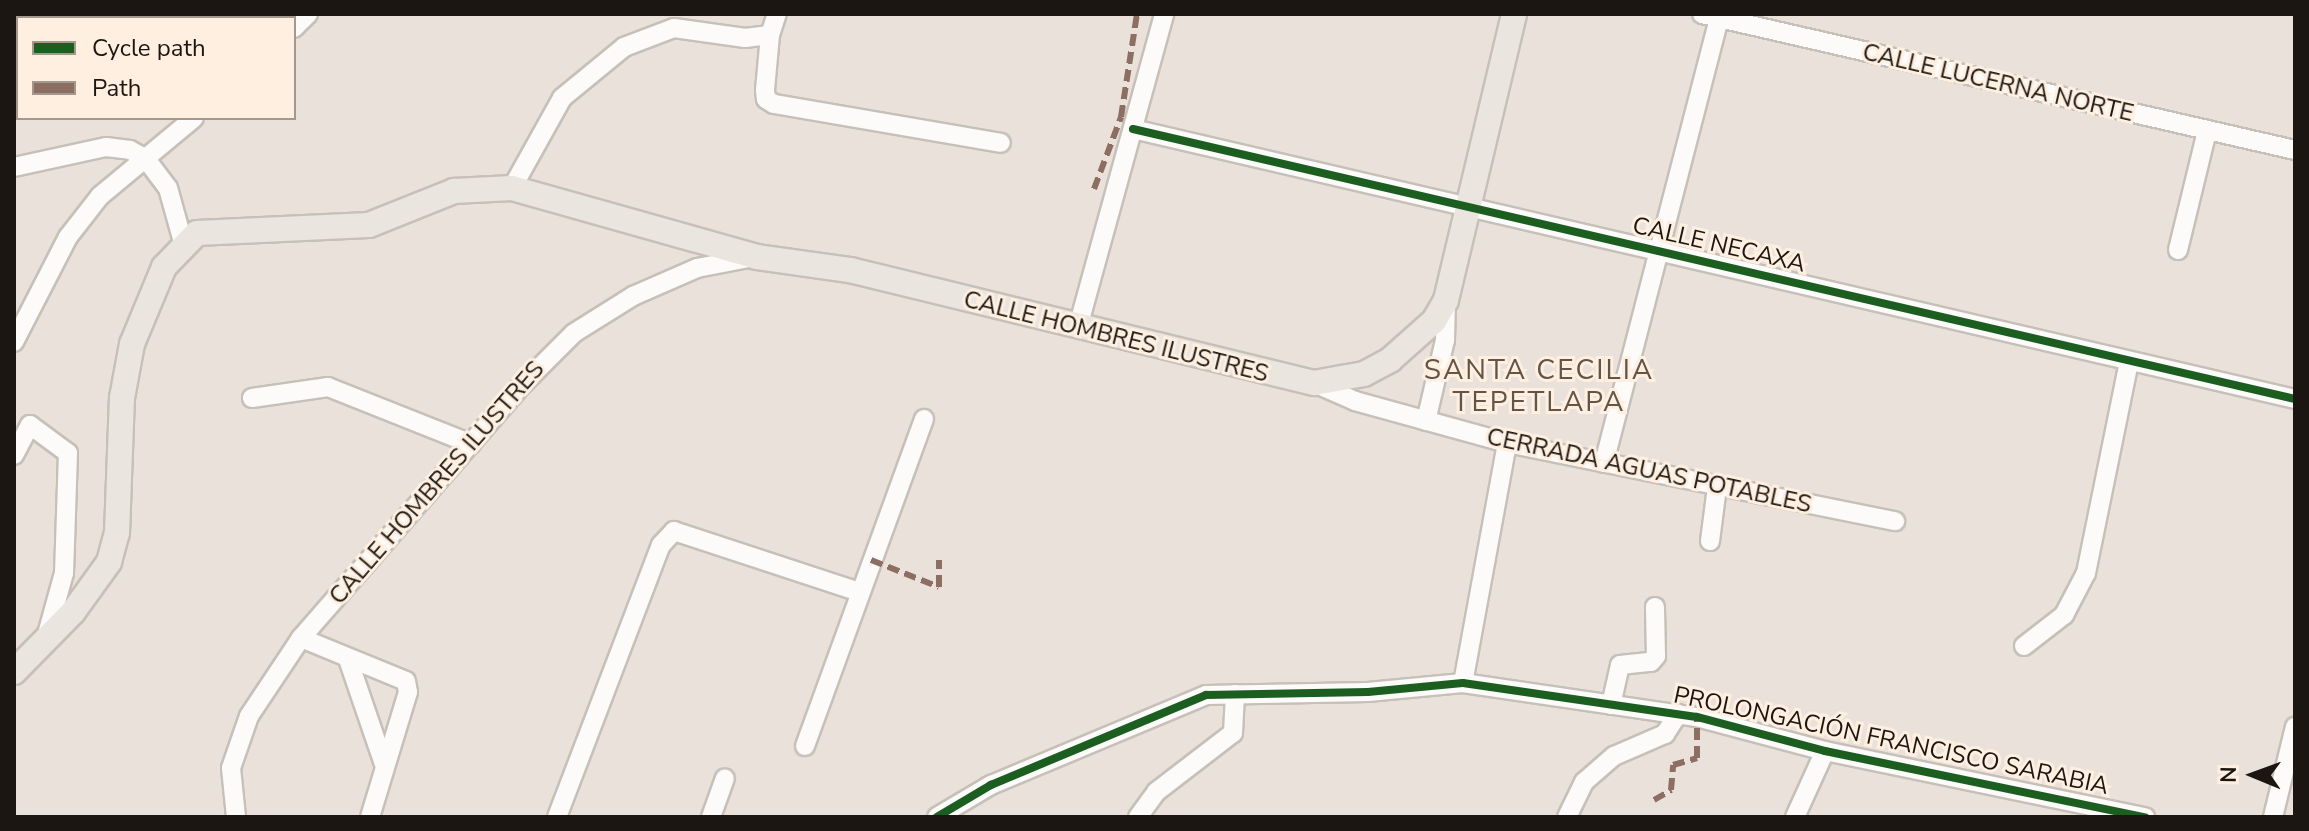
<!DOCTYPE html>
<html>
<head>
<meta charset="utf-8">
<style>
	body { margin:0 }
	#map { position:relative; width:2309px; height:831px; overflow:hidden; background:#eae2da; font-family:"Nunito Sans",sans-serif }
	div>[style] { position:absolute }
	[style*='--x'] { left:calc(var(--x)*1px); top:calc(var(--y)*1px); width:calc(var(--w)*1px); rotate:calc(var(--a)*1deg) }
	.roads { filter:drop-shadow(2px 0 #c6c0b9) drop-shadow(-2px 0 #c6c0b9) drop-shadow(0 2px #c6c0b9) drop-shadow(0 -2px #c6c0b9) }
	.minor>* { height:18px; margin:-9px; padding:0 9px; transform-origin:9px; border-radius:9px; background:#fcfbf9 }
	.major>* { height:24px; margin:-12px; padding:0 12px; transform-origin:12px; border-radius:12px; background:#eae5df }
	.quiet>* { height:6px; margin-top:-3px; transform-origin:0; background:repeating-linear-gradient(90deg,#8d6e63 0 12px,transparent 0 18px) }
	.cycleway>* { height:8px; margin:-4px; padding:0 4px; transform-origin:4px; border-radius:4px; background:#1b5e20 }
	span { translate:-50% -50%; white-space:nowrap; text-align:center; line-height:1.15; -webkit-text-stroke:6px #feefe0; paint-order:stroke }
	.street-label { font-size:24px; color:#1b1611 }
	.quarter-label { font-size:28px; color:#625548; letter-spacing:2px }
	.frame { position:absolute; inset:0; border:16px solid #1b1611; pointer-events:none }
	.legend { position:absolute; left:16px; top:16px; width:280px; height:104px; box-sizing:border-box; background:#feefe0; border:2px solid #a3988d; margin:0; padding:10px 14px; list-style:none; font-size:24px; color:#1b1611 }
	.legend li { display:flex; align-items:center; gap:16px; height:40px }
	.legend b { width:40px; border:2px solid #a3988d }
	.north { position:absolute; left:2213px; top:735px; width:80px; height:80px; -webkit-text-stroke:6px #feefe0; paint-order:stroke; rotate:271deg; font-size:22px; font-weight:700; line-height:32px; text-align:center; color:#1b1611 }
	.north::after { content:''; display:block; margin:auto; width:28px; height:36px; background:#1b1611; clip-path:polygon(50% 0,100% 100%,50% 72%,0 100%) }
</style>
</head>
<body>
<div id="map">
	<div class="roads">
		<div class="minor">
			<i style="--x:1702;--y:14;--w:608;--a:12.92"></i>
			<i style="--x:100;--y:18;--w:9;--a:-27"></i>
			<i style="--x:294;--y:28;--w:20;--a:-45"></i>
			<i style="--x:770;--y:35;--w:55;--a:95.2"></i>
			<i style="--x:765;--y:90;--w:9;--a:84"></i>
			<i style="--x:766;--y:99;--w:9;--a:32"></i>
			<i style="--x:774;--y:104;--w:230;--a:9.7"></i>
			<i style="--x:14;--y:41;--w:5;--a:37"></i>
			<i style="--x:1133;--y:129;--w:1193;--a:13.08"></i>
			<i style="--x:14;--y:167;--w:94;--a:-12.3"></i>
			<i style="--x:106;--y:147;--w:24;--a:7"></i>
			<i style="--x:130;--y:150;--w:18;--a:29"></i>
			<i style="--x:146;--y:159;--w:36;--a:53"></i>
			<i style="--x:168;--y:188;--w:56;--a:74.5"></i>
			<i style="--x:512;--y:188;--w:103;--a:-60.9"></i>
			<i style="--x:562;--y:98;--w:80;--a:-39.4"></i>
			<i style="--x:624;--y:47;--w:53;--a:-20.8"></i>
			<i style="--x:674;--y:28;--w:72;--a:8"></i>
			<i style="--x:745;--y:38;--w:25;--a:-7"></i>
			<i style="--x:770;--y:35;--w:22;--a:-72"></i>
			<i style="--x:2178;--y:250;--w:122;--a:-76.3"></i>
			<i style="--x:1078;--y:327;--w:325;--a:-74.6"></i>
			<i style="--x:14;--y:342;--w:118;--a:-62.8"></i>
			<i style="--x:68;--y:237;--w:52;--a:-52"></i>
			<i style="--x:100;--y:196;--w:122;--a:-39.7"></i>
			<i style="--x:1314;--y:383;--w:45;--a:23.7"></i>
			<i style="--x:1355;--y:401;--w:158;--a:15.4"></i>
			<i style="--x:1507;--y:443;--w:396;--a:11.4"></i>
			<i style="--x:252;--y:398;--w:77;--a:-8.2"></i>
			<i style="--x:328;--y:387;--w:154;--a:21.7"></i>
			<i style="--x:1426;--y:421;--w:83;--a:-76.8"></i>
			<i style="--x:1445;--y:340;--w:40;--a:-88.6"></i>
			<i style="--x:14;--y:455;--w:34;--a:-62"></i>
			<i style="--x:30;--y:425;--w:47;--a:36.4"></i>
			<i style="--x:68;--y:453;--w:120;--a:91.9"></i>
			<i style="--x:64;--y:573;--w:67;--a:105.5"></i>
			<i style="--x:1604;--y:463;--w:460;--a:-75.5"></i>
			<i style="--x:1710;--y:541;--w:54;--a:-82.6"></i>
			<i style="--x:301;--y:638;--w:113;--a:22.3"></i>
			<i style="--x:406;--y:681;--w:11;--a:80"></i>
			<i style="--x:408;--y:692;--w:131;--a:106.9"></i>
			<i style="--x:2024;--y:646;--w:51;--a:-37.8"></i>
			<i style="--x:2064;--y:615;--w:47;--a:-62.4"></i>
			<i style="--x:2086;--y:573;--w:215;--a:-78.5"></i>
			<i style="--x:348;--y:659;--w:111;--a:71.1"></i>
			<i style="--x:1463;--y:683;--w:244;--a:-79.6"></i>
			<i style="--x:1611;--y:705;--w:41;--a:-77.3"></i>
			<i style="--x:1620;--y:665;--w:31;--a:-6"></i>
			<i style="--x:1651;--y:662;--w:8;--a:-50"></i>
			<i style="--x:1656;--y:656;--w:49;--a:-91.2"></i>
			<i style="--x:805;--y:746;--w:348;--a:-70"></i>
			<i style="--x:236;--y:817;--w:49;--a:-95.8"></i>
			<i style="--x:231;--y:768;--w:55;--a:-70.9"></i>
			<i style="--x:249;--y:716;--w:94;--a:-56.3"></i>
			<i style="--x:301;--y:638;--w:330;--a:-48.9"></i>
			<i style="--x:518;--y:389;--w:79;--a:-45"></i>
			<i style="--x:574;--y:333;--w:70;--a:-32.1"></i>
			<i style="--x:633;--y:296;--w:70;--a:-23.6"></i>
			<i style="--x:697;--y:268;--w:58;--a:-10.9"></i>
			<i style="--x:557;--y:817;--w:291;--a:-69.1"></i>
			<i style="--x:661;--y:545;--w:19;--a:-47"></i>
			<i style="--x:674;--y:531;--w:195;--a:18.2"></i>
			<i style="--x:711;--y:817;--w:41;--a:-70.3"></i>
			<i style="--x:937;--y:817;--w:63;--a:-30.7"></i>
			<i style="--x:991;--y:785;--w:233;--a:-22.7"></i>
			<i style="--x:1206;--y:695;--w:162;--a:-1.1"></i>
			<i style="--x:1368;--y:692;--w:95;--a:-5.4"></i>
			<i style="--x:1463;--y:683;--w:236;--a:8.3"></i>
			<i style="--x:1697;--y:717;--w:132;--a:14.9"></i>
			<i style="--x:1825;--y:751;--w:327;--a:11.7"></i>
			<i style="--x:1138;--y:817;--w:31;--a:-54"></i>
			<i style="--x:1156;--y:792;--w:97;--a:-37.5"></i>
			<i style="--x:1233;--y:733;--w:39;--a:-87"></i>
			<i style="--x:1567;--y:817;--w:39;--a:-64"></i>
			<i style="--x:1584;--y:782;--w:40;--a:-41"></i>
			<i style="--x:1614;--y:756;--w:56;--a:-23.3"></i>
			<i style="--x:1665;--y:734;--w:24;--a:-57"></i>
			<i style="--x:1795;--y:817;--w:72;--a:-65.6"></i>
			<i style="--x:2273;--y:817;--w:93;--a:-76.3"></i>
		</div>
		<div class="major">
			<i style="--x:14;--y:672;--w:84;--a:-45.5"></i>
			<i style="--x:73;--y:612;--w:62;--a:-54.2"></i>
			<i style="--x:109;--y:562;--w:30;--a:-75"></i>
			<i style="--x:117;--y:533;--w:135;--a:-87.9"></i>
			<i style="--x:122;--y:398;--w:55;--a:-79.5"></i>
			<i style="--x:132;--y:344;--w:83;--a:-67.4"></i>
			<i style="--x:164;--y:267;--w:47;--a:-45.9"></i>
			<i style="--x:197;--y:233;--w:172;--a:-2.7"></i>
			<i style="--x:369;--y:225;--w:92;--a:-21.8"></i>
			<i style="--x:454;--y:191;--w:58;--a:-3"></i>
			<i style="--x:512;--y:188;--w:255;--a:15.7"></i>
			<i style="--x:757;--y:257;--w:94;--a:8"></i>
			<i style="--x:850;--y:270;--w:478;--a:13.7"></i>
			<i style="--x:1314;--y:383;--w:51;--a:-10.2"></i>
			<i style="--x:1364;--y:374;--w:30;--a:-28"></i>
			<i style="--x:1390;--y:360;--w:59;--a:-41.6"></i>
			<i style="--x:1434;--y:321;--w:24;--a:-60"></i>
			<i style="--x:1446;--y:300;--w:294;--a:-76.6"></i>
		</div>
	</div>
	<div class="quiet">
		<i style="--x:1094;--y:189;--w:77;--a:-69.4"></i>
		<i style="--x:1121;--y:117;--w:104;--a:-81.2"></i>
		<i style="--x:871;--y:560;--w:73;--a:21.7"></i>
		<i style="--x:939;--y:587;--w:27;--a:-90"></i>
		<i style="--x:1654;--y:800;--w:20;--a:-30"></i>
		<i style="--x:1671;--y:790;--w:25;--a:-85"></i>
		<i style="--x:1673;--y:765;--w:25;--a:-16"></i>
		<i style="--x:1697;--y:758;--w:41;--a:-90"></i>
	</div>
	<div class="cycleway">
		<i style="--x:1133;--y:129;--w:1193;--a:13.08"></i>
		<i style="--x:937;--y:817;--w:63;--a:-30.7"></i>
		<i style="--x:991;--y:785;--w:233;--a:-22.7"></i>
		<i style="--x:1206;--y:695;--w:162;--a:-1.1"></i>
		<i style="--x:1368;--y:692;--w:95;--a:-5.4"></i>
		<i style="--x:1463;--y:683;--w:236;--a:8.3"></i>
		<i style="--x:1697;--y:717;--w:132;--a:14.9"></i>
		<i style="--x:1825;--y:751;--w:327;--a:11.7"></i>
	</div>
	<div class="street-label">
		<span style="left:1998px;top:83px;rotate:13deg">CALLE LUCERNA NORTE</span>
		<span style="left:1719px;top:245px;rotate:13deg">CALLE NECAXA</span>
		<span style="left:1116px;top:337px;rotate:14deg">CALLE HOMBRES ILUSTRES</span>
		<span style="left:1649px;top:471px;rotate:12deg">CERRADA AGUAS POTABLES</span>
		<span style="left:437px;top:483px;rotate:-49deg">CALLE HOMBRES ILUSTRES</span>
		<span style="left:1891px;top:741px;rotate:12deg">PROLONGACIÓN FRANCISCO SARABIA</span>
	</div>
	<div class="quarter-label">
		<span style="left:1539px;top:386px">SANTA CECILIA<br>TEPETLAPA</span>
	</div>
	<div class="frame"></div>
	<ul class="legend">
	<li><b style="height:10px;background:#1b5e20"></b>Cycle path</li>
	<li><b style="height:10px;background:#8d6e63"></b>Path</li>
	</ul>
	<div class="north">N</div>
</div>
</body>
</html>
